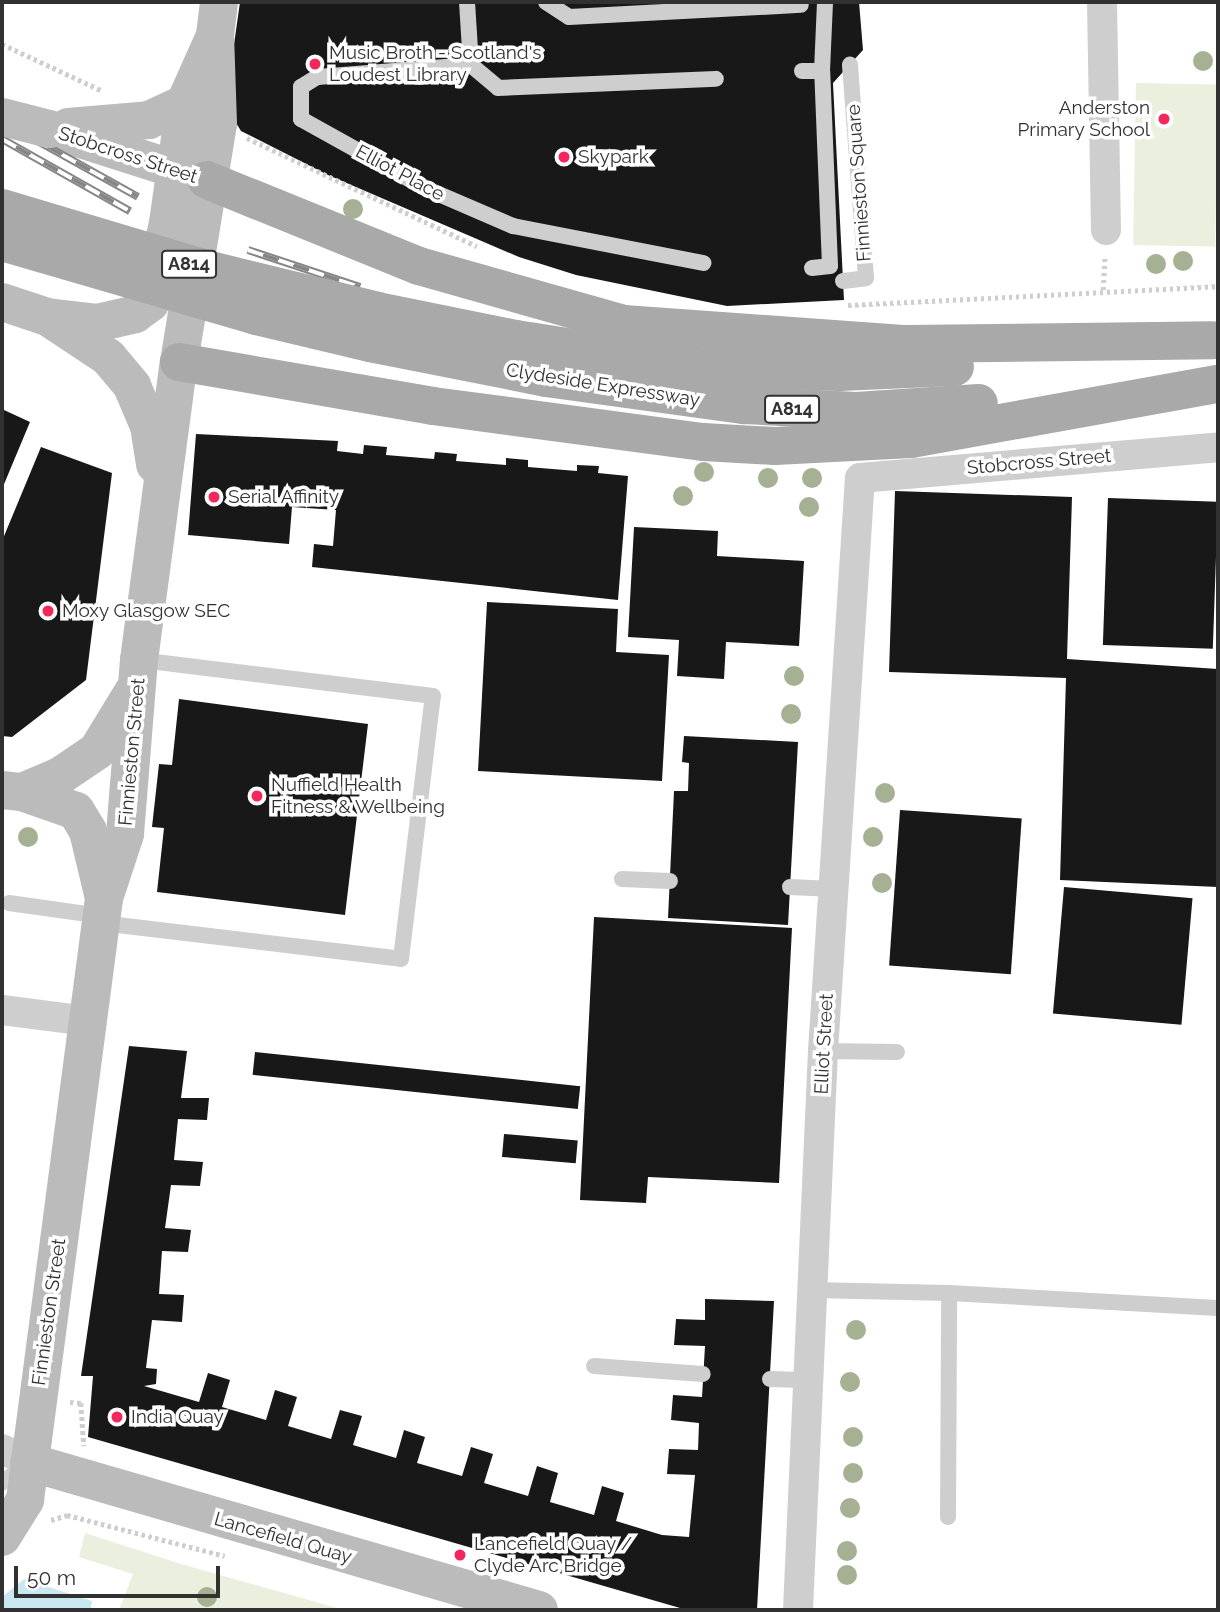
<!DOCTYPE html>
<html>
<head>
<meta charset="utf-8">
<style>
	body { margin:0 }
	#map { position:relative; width:1220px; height:1612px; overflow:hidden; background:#fff; font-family:Raleway,sans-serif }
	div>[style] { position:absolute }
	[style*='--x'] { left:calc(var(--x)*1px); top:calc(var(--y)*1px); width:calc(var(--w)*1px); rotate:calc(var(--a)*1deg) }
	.green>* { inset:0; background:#eaefde; transform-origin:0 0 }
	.water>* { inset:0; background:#c9e8f0 }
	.pier>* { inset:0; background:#fff }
	.building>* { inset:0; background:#181818; transform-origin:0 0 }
	.path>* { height:4.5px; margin-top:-2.25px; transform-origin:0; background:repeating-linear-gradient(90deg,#cecece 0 3.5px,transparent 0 7px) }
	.lane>* { height:16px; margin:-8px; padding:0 8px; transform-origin:8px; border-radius:8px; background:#cecece }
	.street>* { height:30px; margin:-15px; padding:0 15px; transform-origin:15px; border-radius:15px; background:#cecece }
	.secondary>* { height:38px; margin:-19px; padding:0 19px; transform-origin:19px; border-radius:19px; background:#bbb }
	.primary>* { height:38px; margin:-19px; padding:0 19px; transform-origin:19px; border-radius:19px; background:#a9a9a9 }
	.rail>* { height:8px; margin-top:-4px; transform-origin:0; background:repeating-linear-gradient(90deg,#fff 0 16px,#868686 0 32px); box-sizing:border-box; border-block:2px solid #868686 }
	.secondary-bridge>* { height:38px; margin:-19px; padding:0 19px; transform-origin:19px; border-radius:19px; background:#bbb }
	.primary-bridge>* { height:38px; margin:-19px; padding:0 19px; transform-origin:19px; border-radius:19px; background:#a9a9a9 }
	.trees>* { width:20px; height:20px; margin:-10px; border-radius:50%; background:#a6b193 }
	.dots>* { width:19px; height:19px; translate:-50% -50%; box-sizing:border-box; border:4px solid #fff; border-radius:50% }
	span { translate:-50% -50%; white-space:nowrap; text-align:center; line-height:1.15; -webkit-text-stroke:7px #fff; paint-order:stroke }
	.shield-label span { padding:2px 5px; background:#fff; border:2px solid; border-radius:5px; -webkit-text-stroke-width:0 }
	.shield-label { font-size:18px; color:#313131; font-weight:700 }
	.poi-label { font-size:19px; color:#313131 }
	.left { translate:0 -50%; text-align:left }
	.right { translate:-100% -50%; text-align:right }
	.street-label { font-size:19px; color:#313131 }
	.frame { position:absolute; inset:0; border:4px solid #313131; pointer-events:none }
	.scale { position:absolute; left:14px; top:1566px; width:206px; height:32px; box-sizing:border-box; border:4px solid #313131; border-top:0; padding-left:9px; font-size:21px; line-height:24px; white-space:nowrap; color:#313131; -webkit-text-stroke:5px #fff; paint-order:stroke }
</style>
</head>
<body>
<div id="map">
	<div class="green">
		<i style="left:1136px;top:83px;width:82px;height:162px;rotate:1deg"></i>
		<i style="clip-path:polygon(85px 1533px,181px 1564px,344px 1610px,119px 1610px,133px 1574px,79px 1557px)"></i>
	</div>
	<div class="water">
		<i style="clip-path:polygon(2px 1572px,92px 1601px,91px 1608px,96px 1610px,2px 1610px)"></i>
	</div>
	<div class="pier">
		<i style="clip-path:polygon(2px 1568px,28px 1576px,2px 1597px)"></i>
	</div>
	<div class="building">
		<i style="clip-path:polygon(240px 2px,859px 2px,863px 50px,833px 83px,844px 300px,727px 306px,576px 275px,519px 257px,328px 175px,241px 131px,233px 118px,227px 94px)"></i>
		<i style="clip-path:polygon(2px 380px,4px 410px,30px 422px,2px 489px)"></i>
		<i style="clip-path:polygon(196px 434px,338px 441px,337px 451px,363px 454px,364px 445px,387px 447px,386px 455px,434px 459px,435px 452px,457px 454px,456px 461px,506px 465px,506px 458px,528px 460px,528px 467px,577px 471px,577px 465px,599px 466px,598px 473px,628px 476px,618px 600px,312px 567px,314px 544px,333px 546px,336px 510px,292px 507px,289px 544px,188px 535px)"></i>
		<i style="clip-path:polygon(41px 447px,112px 473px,86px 680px,12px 737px,2px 736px,2px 541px)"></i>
		<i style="clip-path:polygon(895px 491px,1072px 497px,1067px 659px,1218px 669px,1218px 887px,1060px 880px,1066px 678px,889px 672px)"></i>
		<i style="left:1108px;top:498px;width:110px;height:147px;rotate:2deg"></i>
		<i style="clip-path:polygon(634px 527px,718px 531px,717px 556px,804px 561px,799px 646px,726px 642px,724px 679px,677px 676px,679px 640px,628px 637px)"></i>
		<i style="clip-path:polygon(487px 602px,618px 609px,616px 652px,669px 655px,662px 781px,478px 771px)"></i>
		<i style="clip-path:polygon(179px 699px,368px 724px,345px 915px,157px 892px,164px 828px,152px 827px,159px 764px,172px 765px)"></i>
		<i style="clip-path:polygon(684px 736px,798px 742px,788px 925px,668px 918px,674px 791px,688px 791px,689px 763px,682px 762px)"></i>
		<i style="left:900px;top:810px;width:122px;height:156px;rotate:4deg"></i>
		<i style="left:1064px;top:887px;width:129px;height:127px;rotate:5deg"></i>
		<i style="clip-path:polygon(594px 917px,792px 928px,779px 1183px,648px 1177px,646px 1203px,580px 1200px)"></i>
		<i style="clip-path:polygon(129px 1046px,187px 1051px,181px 1098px,209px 1098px,207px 1120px,178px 1119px,174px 1160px,203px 1162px,200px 1186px,171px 1185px,165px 1228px,191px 1230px,188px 1252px,162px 1251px,159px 1294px,184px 1295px,182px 1322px,152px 1320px,146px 1368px,157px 1369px,156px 1384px,144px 1386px,199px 1402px,208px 1373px,230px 1380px,222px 1407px,266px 1420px,275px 1390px,297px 1397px,288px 1426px,331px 1439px,340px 1410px,362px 1416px,353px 1445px,396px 1458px,404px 1430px,425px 1437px,417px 1463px,462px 1476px,471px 1447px,493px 1454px,484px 1483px,528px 1496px,537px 1466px,558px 1473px,550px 1502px,594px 1515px,602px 1486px,624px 1493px,616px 1521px,662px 1535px,689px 1537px,695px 1475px,667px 1474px,669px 1449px,698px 1450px,699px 1423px,671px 1420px,673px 1395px,702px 1397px,705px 1346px,674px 1345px,676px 1319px,705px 1320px,705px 1299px,774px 1301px,757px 1610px,687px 1610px,88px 1437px,93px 1376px,81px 1376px)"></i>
		<i style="left:255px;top:1052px;width:327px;height:23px;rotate:6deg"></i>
		<i style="left:504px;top:1134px;width:74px;height:23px;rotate:5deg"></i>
	</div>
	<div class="path">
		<i style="--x:2;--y:44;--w:111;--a:25"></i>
		<i style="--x:247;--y:138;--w:254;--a:25.2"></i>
		<i style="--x:1103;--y:290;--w:34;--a:-87"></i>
		<i style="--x:848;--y:305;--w:370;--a:-2.9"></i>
		<i style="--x:70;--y:1402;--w:11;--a:5"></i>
		<i style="--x:81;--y:1403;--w:43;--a:86"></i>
		<i style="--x:51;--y:1520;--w:17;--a:-17"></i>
		<i style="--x:67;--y:1515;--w:163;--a:14.5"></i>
	</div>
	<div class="lane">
		<i style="--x:467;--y:2;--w:63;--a:86.4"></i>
		<i style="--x:471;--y:65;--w:35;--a:40"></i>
		<i style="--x:498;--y:88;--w:218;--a:-2.4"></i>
		<i style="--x:546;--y:2;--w:27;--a:33"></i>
		<i style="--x:569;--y:17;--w:232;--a:-3"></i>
		<i style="--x:471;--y:65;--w:154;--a:175.5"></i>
		<i style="--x:317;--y:77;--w:19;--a:148"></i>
		<i style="--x:301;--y:87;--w:32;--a:90"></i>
		<i style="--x:301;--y:119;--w:144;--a:29.1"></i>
		<i style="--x:427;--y:189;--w:94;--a:23.3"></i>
		<i style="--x:513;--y:226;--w:194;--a:11"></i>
		<i style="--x:802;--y:71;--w:20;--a:0"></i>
		<i style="--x:822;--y:71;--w:69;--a:-87.5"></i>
		<i style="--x:812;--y:268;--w:18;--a:-6"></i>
		<i style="--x:830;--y:266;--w:195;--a:-92.3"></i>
		<i style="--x:843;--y:281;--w:23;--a:-7"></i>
		<i style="--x:866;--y:278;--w:214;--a:-94.3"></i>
		<i style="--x:622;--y:879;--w:48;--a:2.4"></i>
		<i style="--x:790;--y:887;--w:43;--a:2.7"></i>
		<i style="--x:9;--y:903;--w:94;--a:8"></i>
		<i style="--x:101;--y:923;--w:302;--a:6.8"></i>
		<i style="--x:401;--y:959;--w:265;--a:-83.1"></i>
		<i style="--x:433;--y:696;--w:296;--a:-173"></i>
		<i style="--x:823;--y:1051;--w:74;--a:0.8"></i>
		<i style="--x:812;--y:1290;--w:137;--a:1.3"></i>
		<i style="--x:949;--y:1293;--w:269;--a:3.2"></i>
		<i style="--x:594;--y:1366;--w:109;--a:4.2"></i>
		<i style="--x:770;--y:1379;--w:38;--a:2"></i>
		<i style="--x:2;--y:1483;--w:29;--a:-38"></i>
		<i style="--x:948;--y:1517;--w:224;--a:-89.7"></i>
	</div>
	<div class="street">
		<i style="--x:1102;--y:2;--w:228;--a:89"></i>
		<i style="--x:2;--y:1010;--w:87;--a:7.3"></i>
		<i style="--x:2;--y:1449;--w:30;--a:26"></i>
		<i style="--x:798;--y:1610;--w:560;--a:-87.44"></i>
		<i style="--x:823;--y:1051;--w:574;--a:-86.31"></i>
		<i style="--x:860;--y:478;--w:359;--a:-4.9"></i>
	</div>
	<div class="secondary">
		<i style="--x:68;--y:127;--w:81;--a:-4.9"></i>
		<i style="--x:149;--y:120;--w:40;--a:-25"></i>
		<i style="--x:49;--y:129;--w:157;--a:17.7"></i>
		<i style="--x:2;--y:302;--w:47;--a:18.4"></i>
		<i style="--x:47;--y:317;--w:50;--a:6.8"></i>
		<i style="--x:97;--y:323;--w:39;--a:-13"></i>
		<i style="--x:135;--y:314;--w:19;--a:-36"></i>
		<i style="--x:150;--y:303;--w:82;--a:-77.3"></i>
		<i style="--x:168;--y:223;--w:121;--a:-81.9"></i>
		<i style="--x:185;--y:103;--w:69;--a:-66"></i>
		<i style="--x:52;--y:320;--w:67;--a:33.5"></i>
		<i style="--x:108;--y:357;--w:38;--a:50"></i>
		<i style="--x:132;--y:386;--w:43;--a:67"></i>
		<i style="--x:149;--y:426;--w:39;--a:81"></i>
		<i style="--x:2;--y:790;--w:20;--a:6"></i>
		<i style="--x:22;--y:792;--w:57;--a:19.4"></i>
		<i style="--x:76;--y:811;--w:23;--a:59"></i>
		<i style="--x:88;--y:831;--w:69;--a:76.6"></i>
		<i style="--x:22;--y:792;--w:41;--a:-22.8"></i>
		<i style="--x:60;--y:776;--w:45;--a:-34"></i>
		<i style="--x:97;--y:751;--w:69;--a:-58.6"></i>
		<i style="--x:29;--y:1462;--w:531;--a:16.18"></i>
		<i style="--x:2;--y:1537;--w:44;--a:-58.1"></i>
		<i style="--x:25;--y:1500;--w:607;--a:-82.52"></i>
		<i style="--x:104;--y:898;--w:67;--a:-71.8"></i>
		<i style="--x:125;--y:834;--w:175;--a:-85.4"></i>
		<i style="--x:139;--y:660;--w:301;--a:-82.4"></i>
		<i style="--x:179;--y:362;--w:241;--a:-80.7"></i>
		<i style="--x:218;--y:124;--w:89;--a:-91.9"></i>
		<i style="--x:215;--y:35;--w:33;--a:-83"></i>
	</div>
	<div class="primary">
		<i style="--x:207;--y:180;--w:229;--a:22.1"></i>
		<i style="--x:419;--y:266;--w:213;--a:15.8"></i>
		<i style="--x:624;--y:324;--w:283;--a:4.1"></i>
		<i style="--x:906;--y:344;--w:306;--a:-0.7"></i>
		<i style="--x:378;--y:311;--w:141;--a:11.5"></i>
		<i style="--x:516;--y:339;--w:183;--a:8.8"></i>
		<i style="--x:697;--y:367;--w:142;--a:2"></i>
		<i style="--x:839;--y:372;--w:116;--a:-2.5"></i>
		<i style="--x:370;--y:343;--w:179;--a:11.2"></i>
		<i style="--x:546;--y:378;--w:200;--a:7.8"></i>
		<i style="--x:744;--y:405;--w:112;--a:3.1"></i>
		<i style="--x:856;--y:411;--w:123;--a:-3.7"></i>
		<i style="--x:179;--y:362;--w:258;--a:9.8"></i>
		<i style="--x:433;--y:406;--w:272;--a:7.6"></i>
		<i style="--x:703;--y:442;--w:72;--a:3.2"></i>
		<i style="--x:775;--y:446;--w:136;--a:-2.9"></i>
		<i style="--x:911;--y:439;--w:312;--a:-10.2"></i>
	</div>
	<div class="rail">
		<i style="--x:2;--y:113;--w:41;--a:39.1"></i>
		<i style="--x:34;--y:139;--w:119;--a:29.1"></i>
		<i style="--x:2;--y:139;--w:147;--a:29.4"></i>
		<i style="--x:248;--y:250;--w:118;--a:18.3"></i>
		<i style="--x:242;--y:263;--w:120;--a:18.9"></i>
	</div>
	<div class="secondary-bridge">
		<i style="--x:2;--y:117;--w:49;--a:14.3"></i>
	</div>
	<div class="primary-bridge">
		<i style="--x:2;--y:208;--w:221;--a:16.6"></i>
		<i style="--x:214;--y:271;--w:169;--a:13.7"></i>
		<i style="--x:2;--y:242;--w:265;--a:16.2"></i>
		<i style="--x:256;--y:316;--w:117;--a:13.3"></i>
	</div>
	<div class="trees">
		<i style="left:1203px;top:61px"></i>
		<i style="left:353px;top:209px"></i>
		<i style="left:1183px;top:261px"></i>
		<i style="left:1156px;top:264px"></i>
		<i style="left:704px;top:472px"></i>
		<i style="left:768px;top:478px"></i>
		<i style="left:812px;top:478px"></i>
		<i style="left:683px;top:496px"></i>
		<i style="left:809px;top:507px"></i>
		<i style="left:794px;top:676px"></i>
		<i style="left:791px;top:714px"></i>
		<i style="left:885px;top:793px"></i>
		<i style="left:28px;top:837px"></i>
		<i style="left:873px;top:837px"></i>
		<i style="left:882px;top:883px"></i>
		<i style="left:856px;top:1330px"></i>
		<i style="left:850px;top:1382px"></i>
		<i style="left:853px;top:1437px"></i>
		<i style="left:853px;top:1473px"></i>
		<i style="left:850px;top:1508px"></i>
		<i style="left:847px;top:1551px"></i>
		<i style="left:847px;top:1575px"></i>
		<i style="left:207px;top:1597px"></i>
	</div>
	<div class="dots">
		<i style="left:315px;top:64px;background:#f4275c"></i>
		<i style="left:1164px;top:119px;background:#f4275c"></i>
		<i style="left:564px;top:157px;background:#f4275c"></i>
		<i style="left:214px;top:497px;background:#f4275c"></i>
		<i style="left:48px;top:611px;background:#f4275c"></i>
		<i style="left:257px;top:796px;background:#f4275c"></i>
		<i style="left:117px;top:1417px;background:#f4275c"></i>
		<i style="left:460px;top:1555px;background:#f4275c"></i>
	</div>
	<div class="shield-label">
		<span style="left:189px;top:264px">A814</span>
		<span style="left:792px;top:409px">A814</span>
	</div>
	<div class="poi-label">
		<span class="left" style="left:329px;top:64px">Music Broth - Scotland's<br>Loudest Library</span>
		<span class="right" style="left:1150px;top:119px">Anderston<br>Primary School</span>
		<span class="left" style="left:578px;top:157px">Skypark</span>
		<span class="left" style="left:228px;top:497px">Serial Affinity</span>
		<span class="left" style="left:62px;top:611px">Moxy Glasgow SEC</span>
		<span class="left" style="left:271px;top:796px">Nuffield Health<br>Fitness &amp; Wellbeing</span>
		<span class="left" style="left:131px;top:1417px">India Quay</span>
		<span class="left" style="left:474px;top:1555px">Lancefield Quay /<br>Clyde Arc Bridge</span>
	</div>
	<div class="street-label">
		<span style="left:128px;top:155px;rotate:18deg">Stobcross Street</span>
		<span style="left:400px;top:173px;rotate:28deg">Elliot Place</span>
		<span style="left:859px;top:183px;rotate:-94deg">Finnieston Square</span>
		<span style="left:603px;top:385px;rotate:9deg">Clydeside Expressway</span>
		<span style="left:1039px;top:462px;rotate:-5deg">Stobcross Street</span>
		<span style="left:132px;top:752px;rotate:-85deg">Finnieston Street</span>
		<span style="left:824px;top:1044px;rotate:-87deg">Elliot Street</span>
		<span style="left:49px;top:1312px;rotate:-82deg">Finnieston Street</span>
		<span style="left:283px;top:1538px;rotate:16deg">Lancefield Quay</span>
	</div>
	<div class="frame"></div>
	<div class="scale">50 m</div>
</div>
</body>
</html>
